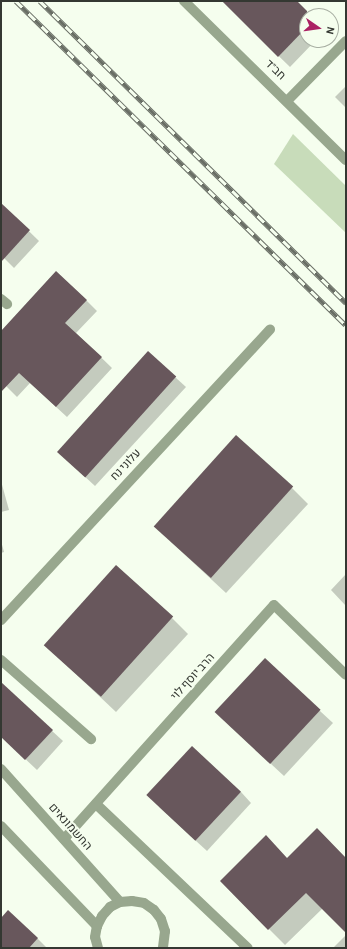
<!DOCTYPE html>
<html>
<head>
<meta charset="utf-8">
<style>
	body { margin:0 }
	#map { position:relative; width:347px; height:949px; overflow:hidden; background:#f5feee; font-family:"Alegreya Sans",Heebo,sans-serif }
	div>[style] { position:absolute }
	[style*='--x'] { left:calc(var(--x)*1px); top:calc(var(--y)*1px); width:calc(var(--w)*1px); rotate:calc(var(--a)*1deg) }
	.green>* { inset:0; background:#c8dcba }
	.shadow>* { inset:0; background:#0003 }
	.building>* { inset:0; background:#68575c; transform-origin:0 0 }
	.minor>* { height:10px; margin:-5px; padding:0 5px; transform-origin:5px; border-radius:5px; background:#98a78e }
	.rail>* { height:4.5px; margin-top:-2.25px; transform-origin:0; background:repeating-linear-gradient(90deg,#f5feee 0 9px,#696e65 0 18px); box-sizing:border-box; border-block:1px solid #696e65 }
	span { translate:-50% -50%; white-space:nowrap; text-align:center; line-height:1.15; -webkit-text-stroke:4px #f5feee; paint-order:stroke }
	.street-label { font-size:12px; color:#343832 }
	.frame { position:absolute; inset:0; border:2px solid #343832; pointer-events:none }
	.north { position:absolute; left:299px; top:8px; width:40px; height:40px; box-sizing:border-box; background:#f5feee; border:1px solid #a8afa3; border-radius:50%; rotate:103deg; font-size:11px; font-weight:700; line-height:16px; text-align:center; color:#343832 }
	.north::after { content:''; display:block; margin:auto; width:14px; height:18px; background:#ab2164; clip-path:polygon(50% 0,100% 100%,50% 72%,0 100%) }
</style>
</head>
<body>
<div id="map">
	<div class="green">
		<i style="clip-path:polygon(293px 134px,346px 186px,346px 233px,274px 164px)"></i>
	</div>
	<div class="shadow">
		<i style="clip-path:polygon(222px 1px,295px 1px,311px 16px,307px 16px,307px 40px,316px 40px,290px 67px)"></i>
		<i style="clip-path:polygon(346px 86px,346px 108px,335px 97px)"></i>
		<i style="clip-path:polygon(1px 204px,39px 241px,14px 268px,1px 255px)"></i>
		<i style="clip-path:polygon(86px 300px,97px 311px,76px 333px,112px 368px,67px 417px,30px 383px,17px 397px,1px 381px,1px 332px)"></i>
		<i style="clip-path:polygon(175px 377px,186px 387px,95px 486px,68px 461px)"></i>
		<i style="clip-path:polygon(1px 481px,9px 510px,1px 512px)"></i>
		<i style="clip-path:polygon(292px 488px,308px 504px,226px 593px,170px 541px)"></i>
		<i style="clip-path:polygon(1px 541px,4px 552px,1px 553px)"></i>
		<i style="clip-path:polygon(346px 574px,346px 606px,331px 590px)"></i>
		<i style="clip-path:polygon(172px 618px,188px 634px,116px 712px,61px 660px)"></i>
		<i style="clip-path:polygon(1px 684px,63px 741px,37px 770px,1px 736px)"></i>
		<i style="clip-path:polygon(320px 711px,333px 723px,284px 776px,229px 725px)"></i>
		<i style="clip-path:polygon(241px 792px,251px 803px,207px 851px,159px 807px)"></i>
		<i style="clip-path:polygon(288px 859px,346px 859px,346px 932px,323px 908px,285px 945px,269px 929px)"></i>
		<i style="clip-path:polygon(8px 912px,38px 939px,47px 948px,1px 948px,1px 919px)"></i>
		<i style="clip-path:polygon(346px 935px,346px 948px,333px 948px)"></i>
	</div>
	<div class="building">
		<i style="clip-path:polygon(222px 1px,297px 1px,307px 11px,307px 27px,278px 57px)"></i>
		<i style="clip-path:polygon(1px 203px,30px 230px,1px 262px)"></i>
		<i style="clip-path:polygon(56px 271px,87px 300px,65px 323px,102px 357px,56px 407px,19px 373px,1px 392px,1px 331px)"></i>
		<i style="left:148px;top:351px;width:38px;height:136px;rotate:42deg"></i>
		<i style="left:236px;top:435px;width:77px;height:123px;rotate:42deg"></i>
		<i style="left:116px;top:565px;width:77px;height:108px;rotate:42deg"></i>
		<i style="left:265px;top:658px;width:76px;height:74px;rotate:43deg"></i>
		<i style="clip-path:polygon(1px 682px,53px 730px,25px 760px,1px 737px)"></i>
		<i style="left:192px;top:746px;width:67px;height:67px;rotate:43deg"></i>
		<i style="clip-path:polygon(317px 828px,346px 858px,346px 933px,306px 893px,268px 930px,220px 881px,266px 835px,287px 858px)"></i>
		<i style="clip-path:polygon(8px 910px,38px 938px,29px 948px,1px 948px,1px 918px)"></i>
	</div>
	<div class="minor">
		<i style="--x:184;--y:1;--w:227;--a:44.5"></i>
		<i style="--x:287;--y:101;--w:84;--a:-45.5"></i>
		<i style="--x:1;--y:299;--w:8;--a:40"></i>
		<i style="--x:1;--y:620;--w:396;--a:-47.2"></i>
		<i style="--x:1;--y:660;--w:120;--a:41.3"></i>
		<i style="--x:1;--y:769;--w:178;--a:48.2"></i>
		<i style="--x:96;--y:804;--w:209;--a:43.5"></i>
		<i style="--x:1;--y:826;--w:139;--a:46.2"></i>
		<i style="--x:64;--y:839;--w:314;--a:-48.1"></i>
		<i style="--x:274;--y:605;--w:100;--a:44.2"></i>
		<i style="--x:98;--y:948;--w:11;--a:-105"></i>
		<i style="--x:95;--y:937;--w:11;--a:-80"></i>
		<i style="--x:97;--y:926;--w:11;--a:-63"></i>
		<i style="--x:102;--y:916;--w:12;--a:-48"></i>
		<i style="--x:110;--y:907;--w:11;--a:-27"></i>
		<i style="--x:120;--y:902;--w:12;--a:-5"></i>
		<i style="--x:132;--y:901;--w:12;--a:9"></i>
		<i style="--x:144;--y:903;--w:12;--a:35"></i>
		<i style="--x:154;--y:910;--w:11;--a:52"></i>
		<i style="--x:161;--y:919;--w:13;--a:72"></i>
		<i style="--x:165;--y:931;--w:17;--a:97"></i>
	</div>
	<div class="rail">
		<i style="--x:16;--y:1;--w:462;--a:44.5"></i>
		<i style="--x:40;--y:1;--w:430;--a:44.6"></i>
	</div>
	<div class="street-label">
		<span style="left:275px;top:70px;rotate:44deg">חב"ד</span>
		<span style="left:126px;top:465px;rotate:-47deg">עלוני נח</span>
		<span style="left:193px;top:677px;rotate:-48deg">הרב יוסף לוי</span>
		<span style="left:70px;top:827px;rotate:48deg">החשמונאים</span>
	</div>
	<div class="frame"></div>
	<div class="north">N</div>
</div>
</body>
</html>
